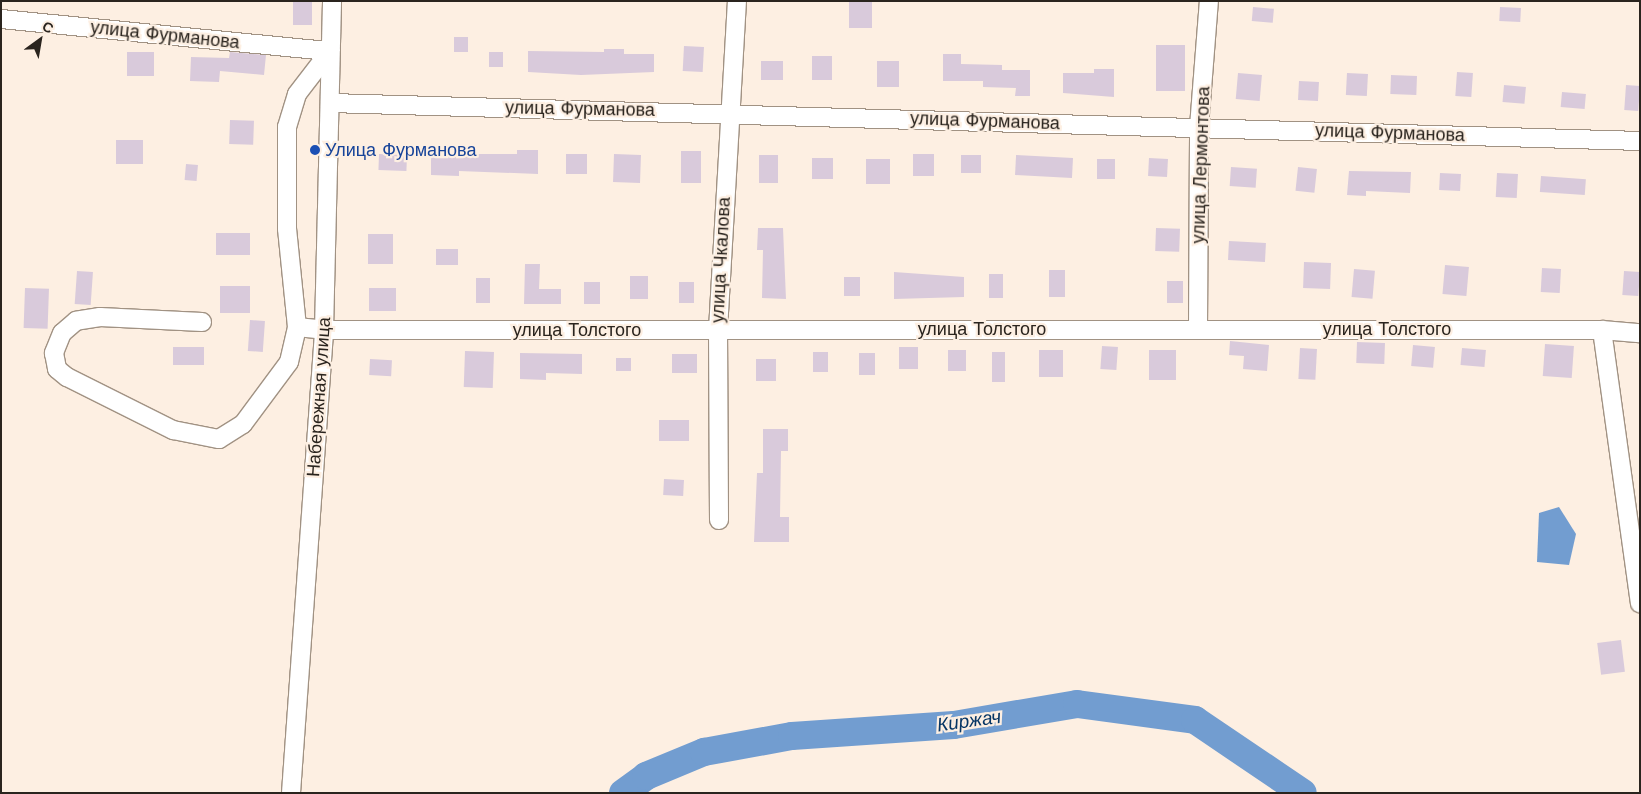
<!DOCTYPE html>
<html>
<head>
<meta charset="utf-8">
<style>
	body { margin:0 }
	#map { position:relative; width:1641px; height:794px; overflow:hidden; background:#fdefe2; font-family:"Work Sans",sans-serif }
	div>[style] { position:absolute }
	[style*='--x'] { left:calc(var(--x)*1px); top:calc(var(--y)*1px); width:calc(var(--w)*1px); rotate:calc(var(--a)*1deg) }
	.water>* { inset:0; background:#729dd0 }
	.river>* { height:28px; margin:-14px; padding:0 14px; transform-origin:14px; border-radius:14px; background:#729dd0 }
	.building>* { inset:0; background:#d9cadb; transform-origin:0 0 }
	.roads { filter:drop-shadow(1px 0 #a19283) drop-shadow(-1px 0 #a19283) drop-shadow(0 1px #a19283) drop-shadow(0 -1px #a19283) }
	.minor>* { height:18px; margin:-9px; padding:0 9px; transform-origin:9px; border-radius:9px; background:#fff }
	.dots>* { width:14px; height:14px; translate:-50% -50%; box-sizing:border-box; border:2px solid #fdefe2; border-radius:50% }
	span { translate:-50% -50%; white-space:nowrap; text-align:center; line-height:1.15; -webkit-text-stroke:4.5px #fdefe2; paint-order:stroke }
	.street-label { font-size:18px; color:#2a241e }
	.transit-label { font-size:18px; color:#164399 }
	.left { translate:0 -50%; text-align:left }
	.water-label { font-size:19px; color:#073665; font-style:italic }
	.frame { position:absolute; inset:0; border:2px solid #2a241e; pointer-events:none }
	.north { position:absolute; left:15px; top:15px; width:50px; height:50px; -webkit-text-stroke:4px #fdefe2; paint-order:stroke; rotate:32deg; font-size:14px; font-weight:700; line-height:20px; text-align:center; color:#2a241e }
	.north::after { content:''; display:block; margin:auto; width:18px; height:22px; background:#2a241e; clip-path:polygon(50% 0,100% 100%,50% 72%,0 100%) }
</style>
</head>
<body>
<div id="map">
	<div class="water">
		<i style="clip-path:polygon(1559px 507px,1576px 534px,1569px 565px,1537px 562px,1539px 513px)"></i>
	</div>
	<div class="river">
		<i style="--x:623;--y:793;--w:29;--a:-36"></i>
		<i style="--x:646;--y:776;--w:63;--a:-22.5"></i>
		<i style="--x:704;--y:752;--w:89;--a:-10.3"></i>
		<i style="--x:792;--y:736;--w:162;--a:-3.9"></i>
		<i style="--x:954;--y:725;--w:125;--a:-9.7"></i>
		<i style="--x:1077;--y:704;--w:119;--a:7.7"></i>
		<i style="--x:1195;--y:720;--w:130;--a:34.1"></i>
	</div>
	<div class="building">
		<i style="left:293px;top:1px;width:19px;height:24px"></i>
		<i style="left:849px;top:2px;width:23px;height:26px"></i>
		<i style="left:1253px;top:7px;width:21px;height:14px;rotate:5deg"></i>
		<i style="left:1500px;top:7px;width:21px;height:14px;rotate:3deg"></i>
		<i style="left:454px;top:37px;width:14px;height:15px"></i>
		<i style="left:1156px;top:45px;width:29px;height:46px"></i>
		<i style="left:684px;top:46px;width:20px;height:25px;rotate:3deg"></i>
		<i style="clip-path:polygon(604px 49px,624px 49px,624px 54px,654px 54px,654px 72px,581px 75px,528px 72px,528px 51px,604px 52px)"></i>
		<i style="left:127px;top:52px;width:27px;height:24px"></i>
		<i style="clip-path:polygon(230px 52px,266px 55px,264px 75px,220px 71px,219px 82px,190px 81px,191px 57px,229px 58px)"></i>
		<i style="left:489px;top:52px;width:14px;height:15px"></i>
		<i style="clip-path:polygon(943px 54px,961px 54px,961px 64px,1002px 65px,1002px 70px,1030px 70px,1030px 96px,1015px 96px,1016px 88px,983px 87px,983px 81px,943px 81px)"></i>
		<i style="left:812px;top:56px;width:20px;height:24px"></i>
		<i style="left:761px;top:61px;width:22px;height:19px"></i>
		<i style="left:877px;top:61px;width:22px;height:26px"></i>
		<i style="clip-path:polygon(1094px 69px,1114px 69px,1114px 97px,1063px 93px,1063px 73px,1094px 73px)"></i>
		<i style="left:1457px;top:72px;width:16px;height:24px;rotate:4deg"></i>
		<i style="left:1238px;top:73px;width:24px;height:26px;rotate:5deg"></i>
		<i style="left:1347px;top:73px;width:21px;height:22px;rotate:3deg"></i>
		<i style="left:1391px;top:75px;width:26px;height:19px;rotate:2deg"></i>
		<i style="left:1299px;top:81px;width:20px;height:19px;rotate:3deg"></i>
		<i style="left:1504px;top:85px;width:22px;height:17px;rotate:5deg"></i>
		<i style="left:1626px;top:85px;width:14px;height:25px;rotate:4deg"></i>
		<i style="left:1562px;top:92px;width:24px;height:15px;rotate:5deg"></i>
		<i style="left:230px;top:120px;width:24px;height:24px;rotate:2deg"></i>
		<i style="left:116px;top:140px;width:27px;height:24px"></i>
		<i style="clip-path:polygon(517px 150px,538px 150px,538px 174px,459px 171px,459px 176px,431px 175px,431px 154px,517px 154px)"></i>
		<i style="left:681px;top:151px;width:20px;height:32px"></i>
		<i style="left:379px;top:154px;width:28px;height:16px;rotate:2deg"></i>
		<i style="left:566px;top:154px;width:21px;height:20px"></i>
		<i style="left:614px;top:154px;width:27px;height:28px;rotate:2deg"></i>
		<i style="left:913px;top:154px;width:21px;height:22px"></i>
		<i style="left:759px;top:155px;width:19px;height:28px"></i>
		<i style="left:961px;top:155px;width:20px;height:18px"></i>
		<i style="left:812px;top:158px;width:21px;height:21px"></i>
		<i style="left:1073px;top:158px;width:20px;height:57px;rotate:93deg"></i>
		<i style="left:1149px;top:158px;width:19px;height:18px;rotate:3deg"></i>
		<i style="left:866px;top:159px;width:24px;height:25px"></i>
		<i style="left:1097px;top:159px;width:18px;height:20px"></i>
		<i style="left:186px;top:164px;width:12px;height:16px;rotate:5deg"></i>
		<i style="left:1231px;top:167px;width:26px;height:19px;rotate:4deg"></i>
		<i style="left:1298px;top:167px;width:19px;height:24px;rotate:6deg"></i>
		<i style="clip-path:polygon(1349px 171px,1411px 172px,1410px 193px,1366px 191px,1366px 196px,1347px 195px)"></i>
		<i style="left:1440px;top:173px;width:21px;height:17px;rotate:3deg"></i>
		<i style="left:1497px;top:173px;width:21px;height:24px;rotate:3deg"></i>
		<i style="left:1541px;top:176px;width:45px;height:16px;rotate:4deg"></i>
		<i style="clip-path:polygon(758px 228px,783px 228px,786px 299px,762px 298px,763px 250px,757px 250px)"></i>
		<i style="left:1156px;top:228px;width:24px;height:23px;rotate:2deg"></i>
		<i style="left:216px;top:233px;width:34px;height:22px"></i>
		<i style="left:368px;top:234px;width:25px;height:30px"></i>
		<i style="left:1229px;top:241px;width:37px;height:19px;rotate:3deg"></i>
		<i style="left:436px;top:249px;width:22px;height:16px"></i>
		<i style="left:1304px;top:262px;width:27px;height:26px;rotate:2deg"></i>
		<i style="clip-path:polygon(525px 264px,540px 264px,539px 289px,561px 289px,561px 304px,524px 304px)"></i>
		<i style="left:1445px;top:265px;width:24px;height:29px;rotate:5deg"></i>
		<i style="left:1542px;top:268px;width:19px;height:24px;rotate:3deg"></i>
		<i style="left:1354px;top:269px;width:21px;height:28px;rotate:5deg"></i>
		<i style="left:1049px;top:270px;width:16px;height:27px"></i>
		<i style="left:77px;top:271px;width:16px;height:33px;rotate:4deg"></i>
		<i style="left:1624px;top:271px;width:16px;height:24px;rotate:4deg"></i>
		<i style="clip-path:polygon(894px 272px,964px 277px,964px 297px,894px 299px)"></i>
		<i style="left:989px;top:274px;width:14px;height:24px"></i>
		<i style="left:630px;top:276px;width:18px;height:23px"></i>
		<i style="left:844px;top:277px;width:16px;height:19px"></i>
		<i style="left:476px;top:278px;width:14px;height:25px"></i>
		<i style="left:1167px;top:281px;width:16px;height:22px"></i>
		<i style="left:584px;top:282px;width:16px;height:22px"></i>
		<i style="left:679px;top:282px;width:15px;height:21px"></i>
		<i style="left:220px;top:286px;width:30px;height:27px"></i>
		<i style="left:25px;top:288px;width:24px;height:40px;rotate:2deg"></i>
		<i style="left:369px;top:288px;width:27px;height:23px"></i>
		<i style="left:250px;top:320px;width:15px;height:31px;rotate:4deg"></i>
		<i style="clip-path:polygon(1230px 341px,1269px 345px,1267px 371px,1243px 369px,1244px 356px,1229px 355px)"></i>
		<i style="left:1357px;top:342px;width:28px;height:21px;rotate:2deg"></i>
		<i style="left:1545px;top:344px;width:29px;height:32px;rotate:4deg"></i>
		<i style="left:1413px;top:345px;width:22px;height:21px;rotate:5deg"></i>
		<i style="left:1102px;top:346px;width:16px;height:23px;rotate:4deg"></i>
		<i style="left:173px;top:347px;width:31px;height:18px"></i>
		<i style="left:899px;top:347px;width:19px;height:22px"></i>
		<i style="left:1300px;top:348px;width:17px;height:31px;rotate:3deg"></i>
		<i style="left:1462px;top:348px;width:24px;height:17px;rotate:5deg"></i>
		<i style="left:948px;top:350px;width:18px;height:21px"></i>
		<i style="left:1039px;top:350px;width:24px;height:27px"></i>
		<i style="left:1149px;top:350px;width:27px;height:30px"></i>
		<i style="left:465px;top:351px;width:29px;height:36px;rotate:2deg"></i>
		<i style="left:813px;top:352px;width:15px;height:20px"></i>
		<i style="left:992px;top:352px;width:13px;height:30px"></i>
		<i style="clip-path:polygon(520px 353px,582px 354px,582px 374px,546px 373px,546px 380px,520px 379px)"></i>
		<i style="left:859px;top:353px;width:16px;height:22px"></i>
		<i style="left:672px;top:354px;width:25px;height:19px"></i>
		<i style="left:616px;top:358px;width:15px;height:13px"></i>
		<i style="left:370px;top:359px;width:22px;height:16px;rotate:3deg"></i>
		<i style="left:756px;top:359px;width:20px;height:22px"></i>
		<i style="left:659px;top:420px;width:30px;height:21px"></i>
		<i style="clip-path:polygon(763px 429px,788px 429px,788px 451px,781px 451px,780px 517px,789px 517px,789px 542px,754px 542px,757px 473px,763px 473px)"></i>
		<i style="left:664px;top:479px;width:20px;height:16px;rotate:3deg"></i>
		<i style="left:1621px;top:640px;width:32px;height:24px;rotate:83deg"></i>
	</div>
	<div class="roads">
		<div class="minor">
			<i style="--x:1;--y:19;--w:331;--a:5.6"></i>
			<i style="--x:330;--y:103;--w:1311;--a:1.66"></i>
			<i style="--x:202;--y:322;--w:102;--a:-177.2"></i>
			<i style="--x:100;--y:317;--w:24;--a:171"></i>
			<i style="--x:76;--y:321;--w:18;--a:139"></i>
			<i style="--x:62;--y:333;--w:22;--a:112"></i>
			<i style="--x:54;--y:353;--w:16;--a:79"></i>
			<i style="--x:57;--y:369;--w:13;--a:39"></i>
			<i style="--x:67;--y:377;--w:119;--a:26.6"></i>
			<i style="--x:173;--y:430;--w:47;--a:11.1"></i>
			<i style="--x:219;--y:439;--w:28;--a:-32"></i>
			<i style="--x:243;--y:424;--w:77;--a:-53.4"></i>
			<i style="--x:289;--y:362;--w:36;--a:-77"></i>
			<i style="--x:297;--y:327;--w:99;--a:-95.8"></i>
			<i style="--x:287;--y:229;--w:102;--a:-90"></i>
			<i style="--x:287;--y:127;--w:34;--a:-73"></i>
			<i style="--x:297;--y:94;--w:54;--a:-52.5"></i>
			<i style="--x:297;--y:327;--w:27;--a:6"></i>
			<i style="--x:324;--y:330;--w:1278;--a:0"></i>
			<i style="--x:1602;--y:330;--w:38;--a:5"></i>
			<i style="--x:1198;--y:329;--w:202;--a:-89.7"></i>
			<i style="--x:1199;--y:127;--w:126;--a:-85.5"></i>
			<i style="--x:1602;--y:330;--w:276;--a:82.1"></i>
			<i style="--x:719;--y:520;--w:190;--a:-90.3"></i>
			<i style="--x:718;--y:330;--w:330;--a:-86.7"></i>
			<i style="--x:291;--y:793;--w:464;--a:-85.9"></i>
			<i style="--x:324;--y:330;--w:329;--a:-88.6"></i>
		</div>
	</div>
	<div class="dots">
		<i style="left:315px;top:150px;background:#1a4fb4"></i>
	</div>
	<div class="street-label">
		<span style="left:165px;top:35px;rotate:6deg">улица Фурманова</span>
		<span style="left:580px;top:109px;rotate:1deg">улица Фурманова</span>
		<span style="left:985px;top:121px;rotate:2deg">улица Фурманова</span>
		<span style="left:1390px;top:133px;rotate:2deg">улица Фурманова</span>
		<span style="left:1201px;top:165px;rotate:-88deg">улица Лермонтова</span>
		<span style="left:721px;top:260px;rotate:-87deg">улица Чкалова</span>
		<span style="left:982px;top:329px">улица Толстого</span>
		<span style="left:1387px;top:329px">улица Толстого</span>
		<span style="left:577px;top:330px">улица Толстого</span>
		<span style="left:319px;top:397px;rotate:-86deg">Набережная улица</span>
	</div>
	<div class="transit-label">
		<span class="left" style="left:325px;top:150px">Улица Фурманова</span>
	</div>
	<div class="water-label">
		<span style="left:969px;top:721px;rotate:-8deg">Киржач</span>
	</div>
	<div class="frame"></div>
	<div class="north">С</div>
</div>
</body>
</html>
